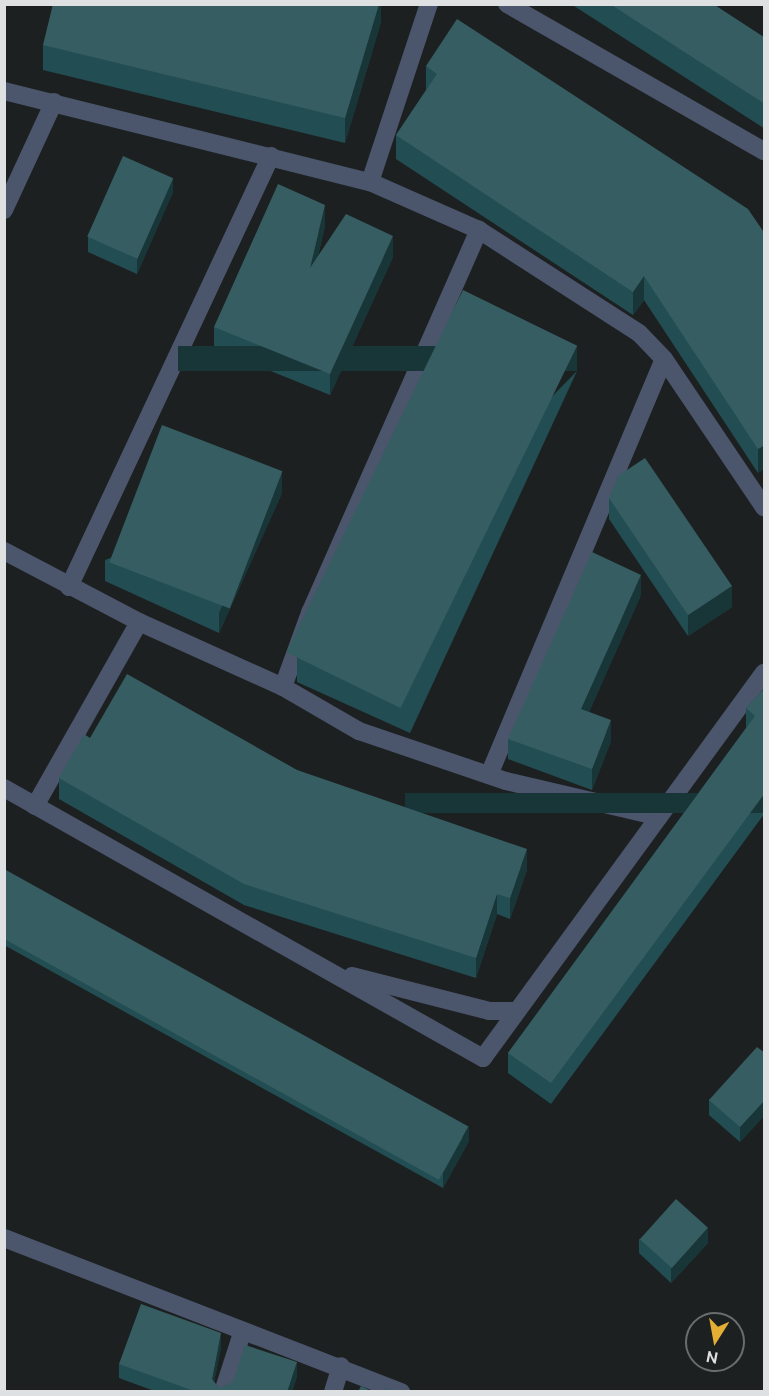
<!DOCTYPE html>
<html>
<head>
<meta charset="utf-8">
<style>
	body { margin:0 }
	#map { position:relative; width:769px; height:1396px; overflow:hidden; background:#1d2021; font-family:Ubuntu,sans-serif }
	div>[style] { position:absolute }
	[style*='--x'] { left:calc(var(--x)*1px); top:calc(var(--y)*1px); width:calc(var(--w)*1px); rotate:calc(var(--a)*1deg) }
	.street>* { height:18px; margin:-9px; padding:0 9px; transform-origin:9px; border-radius:9px; background:#4b556b }
	.wall>* { inset:0; background:#224e53 }
	.shaded-wall>* { inset:0; background:#183538; transform-origin:0 0 }
	.building>* { inset:0; background:#365e62; transform-origin:0 0 }
	span { translate:-50% -50%; white-space:nowrap; text-align:center; line-height:1.15; -webkit-text-stroke:6px #1d2021; paint-order:stroke }
	.frame { position:absolute; inset:0; border:6px solid #dee0e1; pointer-events:none }
	.north { position:absolute; left:685px; top:1312px; width:60px; height:60px; box-sizing:border-box; background:#1d2021; border:2px solid #6a6d6e; border-radius:50%; rotate:191deg; font-size:16px; font-weight:700; line-height:24px; text-align:center; color:#dee0e1 }
	.north::after { content:''; display:block; margin:auto; width:21px; height:27px; background:#e2af34; clip-path:polygon(50% 0,100% 100%,50% 72%,0 100%) }
</style>
</head>
<body>
<div id="map">
	<div class="street">
		<i style="--x:507;--y:4;--w:296;--a:29.8"></i>
		<i style="--x:4;--y:91;--w:377;--a:14"></i>
		<i style="--x:370;--y:182;--w:119;--a:23.8"></i>
		<i style="--x:479;--y:230;--w:190;--a:32.8"></i>
		<i style="--x:639;--y:333;--w:36;--a:46"></i>
		<i style="--x:664;--y:359;--w:179;--a:56"></i>
		<i style="--x:370;--y:182;--w:188;--a:-71.7"></i>
		<i style="--x:4;--y:210;--w:119;--a:-65.2"></i>
		<i style="--x:4;--y:551;--w:153;--a:27.7"></i>
		<i style="--x:139;--y:622;--w:158;--a:24.3"></i>
		<i style="--x:283;--y:687;--w:88;--a:30.1"></i>
		<i style="--x:359;--y:731;--w:155;--a:18.8"></i>
		<i style="--x:506;--y:781;--w:157;--a:13.2"></i>
		<i style="--x:69;--y:587;--w:476;--a:-64.9"></i>
		<i style="--x:283;--y:687;--w:79;--a:-70"></i>
		<i style="--x:310;--y:613;--w:419;--a:-66.2"></i>
		<i style="--x:489;--y:775;--w:451;--a:-67.2"></i>
		<i style="--x:4;--y:788;--w:550;--a:29.41"></i>
		<i style="--x:483;--y:1058;--w:477;--a:-53.9"></i>
		<i style="--x:35;--y:806;--w:211;--a:-60.5"></i>
		<i style="--x:352;--y:976;--w:141;--a:14.3"></i>
		<i style="--x:489;--y:1011;--w:28;--a:0"></i>
		<i style="--x:4;--y:1238;--w:426;--a:21.2"></i>
		<i style="--x:223;--y:1392;--w:62;--a:-72.1"></i>
		<i style="--x:333;--y:1392;--w:27;--a:-73"></i>
	</div>
	<div class="wall">
		<i style="clip-path:polygon(381px 4px,381px 22px,345px 143px,43px 70px,43px 45px)"></i>
		<i style="clip-path:polygon(571px 4px,713px 4px,765px 38px,765px 129px)"></i>
		<i style="clip-path:polygon(426px 66px,765px 234px,765px 468px,758px 473px,644px 300px,633px 315px,396px 159px,396px 135px,426px 90px)"></i>
		<i style="clip-path:polygon(173px 192px,137px 274px,88px 252px,88px 237px)"></i>
		<i style="clip-path:polygon(325px 226px,318px 256px,393px 257px,330px 395px,214px 348px,214px 327px)"></i>
		<i style="clip-path:polygon(577px 371px,410px 733px,297px 682px,297px 657px)"></i>
		<i style="clip-path:polygon(282px 493px,219px 633px,105px 581px,105px 560px)"></i>
		<i style="clip-path:polygon(609px 498px,732px 607px,688px 636px,609px 519px)"></i>
		<i style="clip-path:polygon(641px 595px,589px 712px,611px 741px,592px 790px,508px 759px,508px 739px)"></i>
		<i style="clip-path:polygon(765px 688px,765px 813px,551px 1104px,508px 1073px,508px 1053px,746px 728px,746px 708px)"></i>
		<i style="clip-path:polygon(90px 738px,297px 770px,527px 870px,510px 919px,497px 914px,476px 978px,244px 905px,59px 799px,59px 778px)"></i>
		<i style="clip-path:polygon(4px 869px,469px 1141px,443px 1188px,4px 945px)"></i>
		<i style="clip-path:polygon(765px 1053px,765px 1115px,740px 1142px,709px 1115px,709px 1100px)"></i>
		<i style="clip-path:polygon(639px 1239px,708px 1243px,671px 1283px,639px 1253px)"></i>
		<i style="clip-path:polygon(221px 1347px,214px 1382px,219px 1388px,297px 1376px,292px 1392px,157px 1392px,119px 1378px,119px 1364px)"></i>
	</div>
	<div class="shaded-wall">
		<i style="clip-path:polygon(379px 4px,381px 4px,381px 22px,345px 143px,345px 118px)"></i>
		<i style="clip-path:polygon(173px 178px,173px 192px,137px 274px,137px 259px)"></i>
		<i style="clip-path:polygon(325px 205px,325px 226px,310px 288px,310px 268px)"></i>
		<i style="clip-path:polygon(393px 236px,393px 257px,330px 395px,330px 374px)"></i>
		<i style="clip-path:polygon(644px 276px,644px 300px,633px 315px,633px 292px)"></i>
		<i style="left:577px;top:346px;width:25px;height:399px;rotate:90deg"></i>
		<i style="clip-path:polygon(765px 445px,765px 468px,758px 473px,758px 449px)"></i>
		<i style="clip-path:polygon(282px 472px,282px 493px,219px 633px,219px 613px)"></i>
		<i style="clip-path:polygon(641px 575px,641px 595px,581px 730px,581px 709px)"></i>
		<i style="clip-path:polygon(732px 586px,732px 607px,688px 636px,688px 615px)"></i>
		<i style="clip-path:polygon(611px 720px,611px 741px,592px 790px,592px 769px)"></i>
		<i style="left:765px;top:793px;width:20px;height:360px;rotate:90deg"></i>
		<i style="clip-path:polygon(527px 849px,527px 870px,510px 919px,510px 898px)"></i>
		<i style="clip-path:polygon(497px 894px,497px 914px,476px 978px,476px 958px)"></i>
		<i style="clip-path:polygon(765px 1100px,765px 1115px,740px 1142px,740px 1127px)"></i>
		<i style="clip-path:polygon(469px 1126px,469px 1141px,443px 1188px,443px 1173px)"></i>
		<i style="clip-path:polygon(708px 1228px,708px 1243px,671px 1283px,671px 1268px)"></i>
		<i style="clip-path:polygon(221px 1333px,221px 1347px,212px 1392px,212px 1379px)"></i>
		<i style="clip-path:polygon(297px 1362px,297px 1376px,292px 1392px,287px 1392px)"></i>
	</div>
	<div class="building">
		<i style="clip-path:polygon(53px 4px,379px 4px,345px 118px,43px 45px)"></i>
		<i style="clip-path:polygon(610px 4px,713px 4px,765px 38px,765px 104px)"></i>
		<i style="clip-path:polygon(457px 19px,748px 209px,765px 234px,765px 445px,758px 449px,644px 276px,633px 292px,396px 135px,437px 74px,426px 66px)"></i>
		<i style="left:123px;top:156px;width:55px;height:88px;rotate:24deg"></i>
		<i style="clip-path:polygon(278px 184px,325px 205px,310px 268px,346px 214px,393px 236px,330px 374px,214px 327px)"></i>
		<i style="left:463px;top:290px;width:127px;height:403px;rotate:26deg"></i>
		<i style="left:162px;top:425px;width:129px;height:147px;rotate:21deg"></i>
		<i style="clip-path:polygon(645px 458px,732px 586px,688px 615px,609px 498px,618px 476px)"></i>
		<i style="clip-path:polygon(592px 552px,641px 575px,581px 709px,611px 720px,592px 769px,508px 739px)"></i>
		<i style="clip-path:polygon(127px 674px,297px 770px,527px 849px,510px 898px,497px 894px,476px 958px,244px 884px,59px 778px,84px 734px,90px 738px)"></i>
		<i style="clip-path:polygon(765px 688px,765px 793px,551px 1083px,508px 1053px,755px 716px,746px 708px)"></i>
		<i style="left:4px;top:869px;width:531px;height:61px;rotate:29deg"></i>
		<i style="clip-path:polygon(757px 1047px,765px 1053px,765px 1100px,740px 1127px,709px 1100px)"></i>
		<i style="left:676px;top:1199px;width:43px;height:54px;rotate:42deg"></i>
		<i style="clip-path:polygon(141px 1304px,221px 1333px,212px 1379px,219px 1388px,233px 1382px,245px 1345px,297px 1362px,287px 1392px,197px 1392px,119px 1364px)"></i>
		<i style="clip-path:polygon(361px 1386px,373px 1392px,358px 1392px)"></i>
		<i style="clip-path:polygon(385px 1388px,391px 1392px,383px 1392px)"></i>
	</div>
	<div class="frame"></div>
	<div class="north">N</div>
</div>
</body>
</html>
